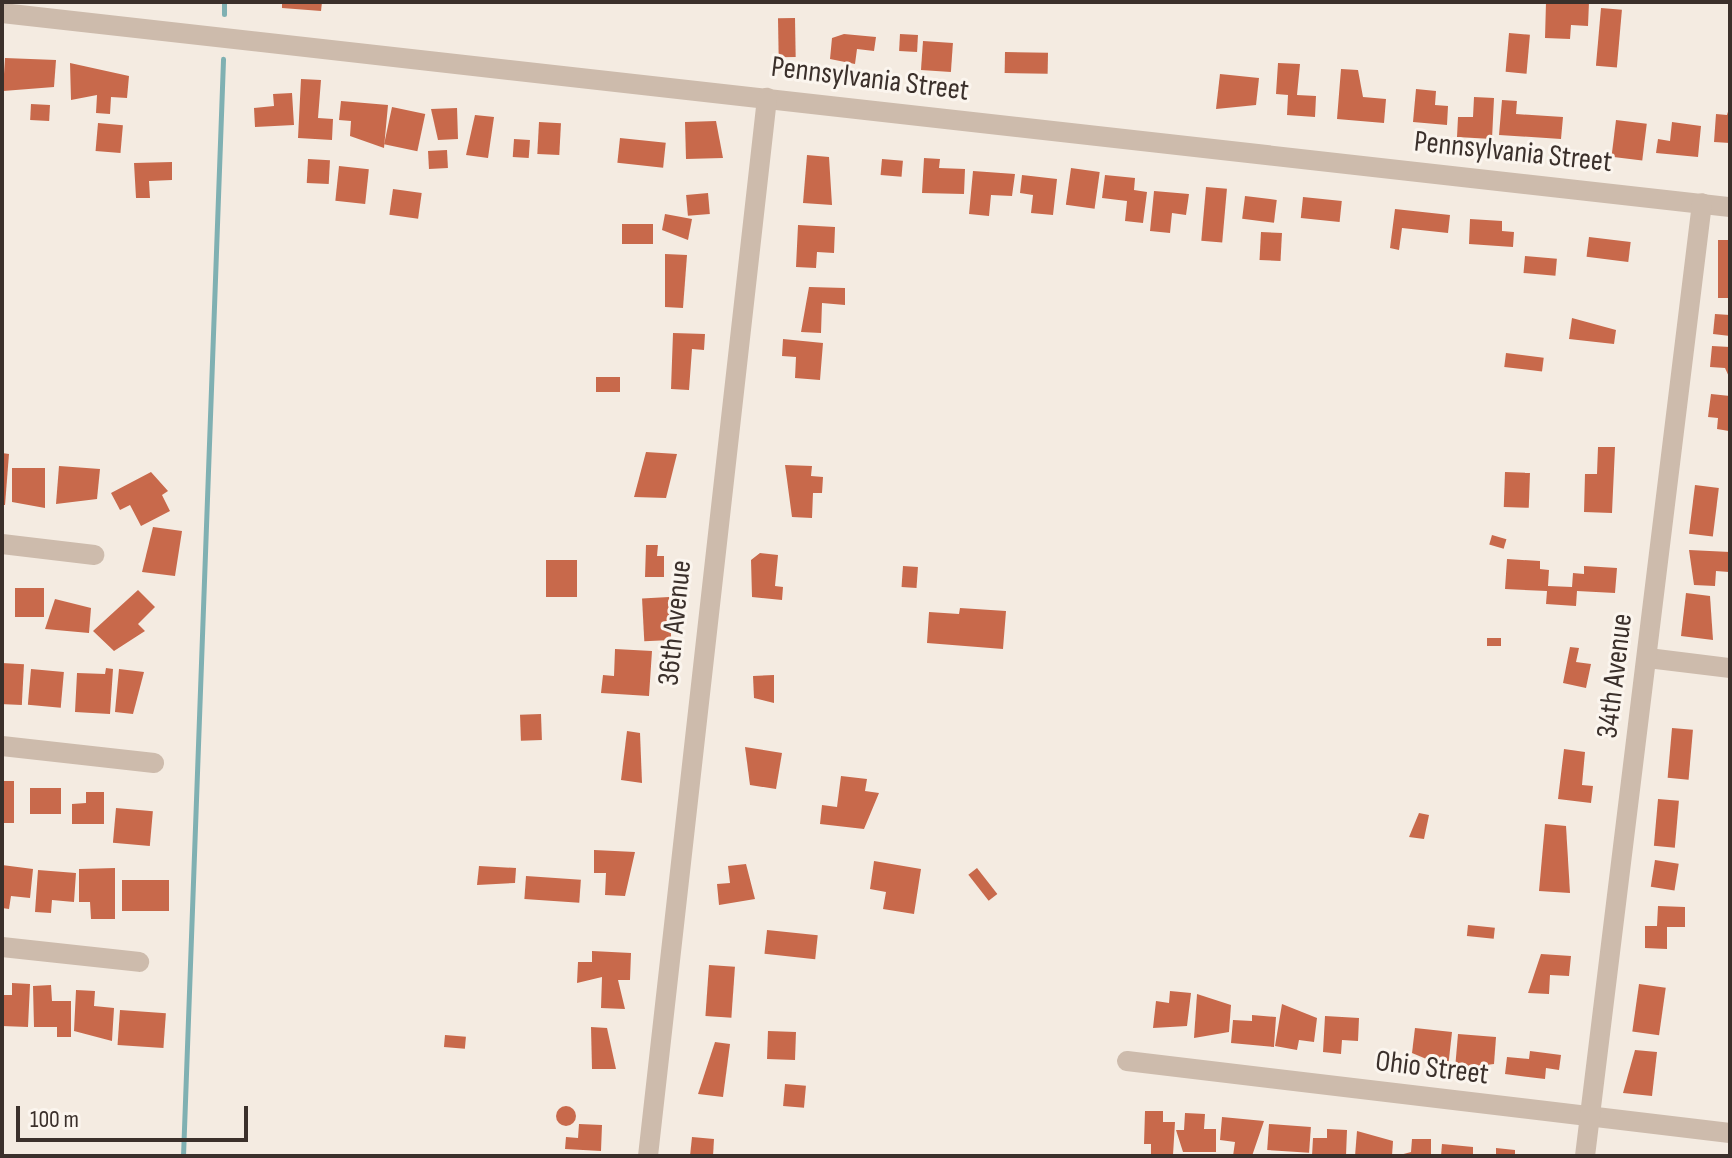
<!DOCTYPE html>
<html>
<head>
<meta charset="utf-8">
<style>
	body { margin:0 }
	#map { position:relative; width:1732px; height:1158px; overflow:hidden; background:#f4ebe1; font-family:"Sofia Sans Condensed",sans-serif }
	div>[style] { position:absolute }
	[style*='--x'] { left:calc(var(--x)*1px); top:calc(var(--y)*1px); width:calc(var(--w)*1px); rotate:calc(var(--a)*1deg) }
	.stream>* { height:5px; margin:-2.5px; padding:0 2.5px; transform-origin:2.5px; border-radius:2.5px; background:#7fb0b2 }
	.building>* { inset:0; background:#c8694b; transform-origin:0 0 }
	.round { border-radius:50% }
	.minor>* { height:20px; margin:-10px; padding:0 10px; transform-origin:10px; border-radius:10px; background:#cdbbac }
	span { translate:-50% -50%; white-space:nowrap; text-align:center; line-height:1.15; -webkit-text-stroke:6px #fbf5ee; paint-order:stroke }
	.street-label { font-size:30px; color:#3b302b }
	.frame { position:absolute; inset:0; border:4px solid #3b302b; pointer-events:none }
	.scale { position:absolute; left:16px; top:1106px; width:232px; height:36px; box-sizing:border-box; border:4px solid #3b302b; border-top:0; padding-left:10px; font-size:24px; line-height:28px; white-space:nowrap; color:#3b302b; -webkit-text-stroke:6px #fbf5ee; paint-order:stroke }
</style>
</head>
<body>
<div id="map">
	<div class="stream">
		<i style="--x:224;--y:2;--w:12;--a:90"></i>
		<i style="--x:183;--y:1156;--w:1098;--a:-87.91"></i>
	</div>
	<div class="building">
		<i style="clip-path:polygon(282px 2px,322px 2px,321px 11px,282px 8px)"></i>
		<i style="clip-path:polygon(1546px 2px,1589px 2px,1588px 26px,1571px 25px,1570px 39px,1545px 38px)"></i>
		<i style="left:1601px;top:8px;width:21px;height:58px;rotate:5deg"></i>
		<i style="left:795px;top:18px;width:39px;height:17px;rotate:89deg"></i>
		<i style="left:1509px;top:33px;width:21px;height:39px;rotate:5deg"></i>
		<i style="clip-path:polygon(844px 34px,876px 37px,874px 51px,857px 49px,855px 64px,830px 59px,832px 38px)"></i>
		<i style="left:900px;top:34px;width:18px;height:17px;rotate:3deg"></i>
		<i style="left:923px;top:41px;width:30px;height:29px;rotate:4deg"></i>
		<i style="left:1005px;top:52px;width:43px;height:21px;rotate:1deg"></i>
		<i style="clip-path:polygon(5px 58px,56px 60px,54px 87px,3px 91px)"></i>
		<i style="clip-path:polygon(70px 63px,129px 76px,127px 98px,111px 97px,110px 114px,96px 113px,97px 95px,71px 100px)"></i>
		<i style="clip-path:polygon(1278px 63px,1300px 64px,1297px 95px,1316px 96px,1315px 117px,1287px 115px,1288px 95px,1276px 94px)"></i>
		<i style="clip-path:polygon(1341px 69px,1358px 70px,1363px 97px,1386px 99px,1384px 123px,1337px 119px)"></i>
		<i style="clip-path:polygon(1220px 74px,1259px 78px,1256px 105px,1216px 109px)"></i>
		<i style="clip-path:polygon(301px 79px,321px 80px,318px 118px,333px 119px,332px 140px,298px 138px)"></i>
		<i style="clip-path:polygon(1416px 89px,1436px 91px,1435px 105px,1448px 106px,1447px 125px,1413px 122px)"></i>
		<i style="clip-path:polygon(292px 93px,294px 125px,255px 127px,254px 108px,274px 106px,273px 94px)"></i>
		<i style="clip-path:polygon(1474px 97px,1494px 98px,1492px 139px,1457px 137px,1458px 117px,1473px 117px)"></i>
		<i style="clip-path:polygon(1502px 100px,1517px 101px,1516px 114px,1563px 117px,1561px 139px,1499px 135px)"></i>
		<i style="clip-path:polygon(341px 101px,388px 105px,384px 148px,350px 136px,351px 121px,339px 120px)"></i>
		<i style="left:31px;top:104px;width:19px;height:16px;rotate:3deg"></i>
		<i style="clip-path:polygon(1730px 105px,1730px 143px,1714px 142px,1716px 114px,1727px 115px)"></i>
		<i style="left:392px;top:107px;width:34px;height:38px;rotate:12deg"></i>
		<i style="clip-path:polygon(457px 108px,458px 139px,438px 140px,431px 109px)"></i>
		<i style="clip-path:polygon(475px 115px,494px 117px,488px 158px,466px 155px)"></i>
		<i style="left:1616px;top:120px;width:31px;height:37px;rotate:7deg"></i>
		<i style="clip-path:polygon(716px 121px,723px 158px,686px 159px,685px 122px)"></i>
		<i style="left:539px;top:122px;width:22px;height:32px;rotate:3deg"></i>
		<i style="clip-path:polygon(1672px 122px,1701px 126px,1698px 157px,1656px 153px,1658px 139px,1670px 141px)"></i>
		<i style="left:98px;top:123px;width:25px;height:28px;rotate:5deg"></i>
		<i style="left:620px;top:138px;width:46px;height:25px;rotate:6deg"></i>
		<i style="left:514px;top:139px;width:16px;height:18px;rotate:4deg"></i>
		<i style="left:447px;top:150px;width:18px;height:19px;rotate:87deg"></i>
		<i style="clip-path:polygon(807px 155px,829px 157px,832px 205px,803px 203px)"></i>
		<i style="clip-path:polygon(924px 158px,940px 159px,939px 168px,965px 169px,964px 194px,922px 193px)"></i>
		<i style="left:308px;top:159px;width:22px;height:24px;rotate:3deg"></i>
		<i style="left:882px;top:159px;width:21px;height:16px;rotate:5deg"></i>
		<i style="clip-path:polygon(172px 162px,172px 180px,149px 181px,150px 198px,136px 198px,134px 163px)"></i>
		<i style="left:339px;top:166px;width:30px;height:35px;rotate:6deg"></i>
		<i style="left:1071px;top:168px;width:29px;height:37px;rotate:8deg"></i>
		<i style="clip-path:polygon(973px 171px,1015px 174px,1012px 196px,991px 195px,989px 216px,969px 214px)"></i>
		<i style="clip-path:polygon(1022px 175px,1057px 179px,1053px 215px,1031px 213px,1033px 195px,1020px 193px)"></i>
		<i style="clip-path:polygon(1105px 175px,1135px 178px,1134px 190px,1147px 192px,1143px 223px,1125px 221px,1127px 201px,1102px 198px)"></i>
		<i style="left:1206px;top:187px;width:21px;height:54px;rotate:5deg"></i>
		<i style="left:393px;top:189px;width:29px;height:26px;rotate:8deg"></i>
		<i style="clip-path:polygon(1154px 191px,1189px 194px,1186px 215px,1172px 213px,1170px 233px,1150px 231px)"></i>
		<i style="left:708px;top:193px;width:21px;height:22px;rotate:85deg"></i>
		<i style="left:1245px;top:196px;width:32px;height:23px;rotate:7deg"></i>
		<i style="left:1303px;top:197px;width:39px;height:21px;rotate:6deg"></i>
		<i style="clip-path:polygon(1395px 209px,1450px 215px,1448px 233px,1402px 228px,1399px 250px,1390px 248px)"></i>
		<i style="clip-path:polygon(665px 214px,692px 219px,688px 240px,662px 230px)"></i>
		<i style="clip-path:polygon(1470px 219px,1502px 221px,1502px 231px,1514px 232px,1513px 247px,1469px 244px)"></i>
		<i style="left:653px;top:224px;width:20px;height:31px;rotate:90deg"></i>
		<i style="clip-path:polygon(798px 225px,835px 227px,834px 253px,817px 252px,816px 268px,796px 267px)"></i>
		<i style="left:1261px;top:232px;width:21px;height:28px;rotate:3deg"></i>
		<i style="left:1589px;top:237px;width:42px;height:20px;rotate:7deg"></i>
		<i style="left:1718px;top:240px;width:12px;height:58px"></i>
		<i style="clip-path:polygon(665px 254px,687px 255px,683px 308px,665px 307px)"></i>
		<i style="left:1525px;top:256px;width:32px;height:17px;rotate:5deg"></i>
		<i style="clip-path:polygon(809px 287px,845px 288px,845px 305px,822px 303px,821px 333px,801px 332px)"></i>
		<i style="clip-path:polygon(1715px 314px,1730px 315px,1730px 336px,1713px 334px)"></i>
		<i style="clip-path:polygon(1572px 318px,1616px 330px,1614px 344px,1569px 339px)"></i>
		<i style="clip-path:polygon(673px 333px,705px 334px,704px 350px,692px 349px,689px 390px,671px 389px)"></i>
		<i style="clip-path:polygon(783px 339px,823px 343px,820px 380px,795px 378px,796px 357px,782px 356px)"></i>
		<i style="clip-path:polygon(1712px 346px,1730px 347px,1730px 379px,1725px 368px,1710px 367px)"></i>
		<i style="left:1506px;top:353px;width:38px;height:14px;rotate:7deg"></i>
		<i style="left:596px;top:377px;width:24px;height:15px"></i>
		<i style="clip-path:polygon(1711px 394px,1730px 396px,1729px 431px,1717px 429px,1718px 418px,1708px 417px)"></i>
		<i style="clip-path:polygon(1598px 447px,1615px 447px,1612px 513px,1584px 512px,1585px 474px,1597px 474px)"></i>
		<i style="clip-path:polygon(646px 452px,677px 454px,666px 498px,634px 497px)"></i>
		<i style="clip-path:polygon(2px 453px,9px 454px,5px 505px,2px 505px)"></i>
		<i style="clip-path:polygon(785px 465px,812px 466px,811px 476px,823px 477px,822px 493px,813px 493px,812px 518px,792px 517px)"></i>
		<i style="clip-path:polygon(59px 466px,100px 469px,97px 499px,56px 504px)"></i>
		<i style="clip-path:polygon(12px 468px,45px 468px,45px 508px,12px 502px)"></i>
		<i style="clip-path:polygon(151px 472px,168px 491px,162px 495px,170px 511px,141px 526px,130px 505px,120px 510px,111px 493px)"></i>
		<i style="left:1505px;top:472px;width:25px;height:35px;rotate:2deg"></i>
		<i style="left:1695px;top:485px;width:24px;height:49px;rotate:7deg"></i>
		<i style="clip-path:polygon(153px 527px,182px 531px,175px 576px,142px 572px)"></i>
		<i style="left:1492px;top:535px;width:15px;height:10px;rotate:16deg"></i>
		<i style="clip-path:polygon(646px 545px,658px 545px,657px 556px,664px 556px,664px 577px,645px 577px)"></i>
		<i style="clip-path:polygon(1689px 550px,1730px 552px,1729px 572px,1716px 571px,1715px 586px,1694px 585px)"></i>
		<i style="clip-path:polygon(760px 553px,778px 555px,775px 586px,783px 587px,782px 600px,752px 597px,751px 560px)"></i>
		<i style="clip-path:polygon(1507px 559px,1540px 561px,1540px 569px,1549px 570px,1548px 586px,1572px 587px,1573px 573px,1584px 574px,1584px 566px,1617px 568px,1615px 593px,1577px 591px,1576px 606px,1546px 604px,1547px 591px,1505px 589px)"></i>
		<i style="left:546px;top:560px;width:31px;height:37px"></i>
		<i style="left:903px;top:566px;width:15px;height:21px;rotate:4deg"></i>
		<i style="left:15px;top:588px;width:29px;height:29px"></i>
		<i style="clip-path:polygon(138px 590px,155px 607px,138px 624px,145px 631px,114px 651px,93px 631px)"></i>
		<i style="clip-path:polygon(1686px 593px,1710px 596px,1713px 640px,1681px 636px)"></i>
		<i style="left:669px;top:597px;width:43px;height:27px;rotate:87deg"></i>
		<i style="clip-path:polygon(55px 599px,91px 608px,89px 633px,45px 629px)"></i>
		<i style="clip-path:polygon(960px 608px,1006px 611px,1003px 649px,927px 643px,929px 612px,959px 614px)"></i>
		<i style="left:1487px;top:638px;width:14px;height:8px"></i>
		<i style="clip-path:polygon(1570px 647px,1579px 648px,1576px 662px,1591px 664px,1586px 688px,1563px 683px)"></i>
		<i style="clip-path:polygon(615px 649px,652px 651px,649px 696px,601px 693px,603px 675px,614px 676px)"></i>
		<i style="left:2px;top:663px;width:22px;height:41px;rotate:3deg"></i>
		<i style="clip-path:polygon(106px 668px,113px 669px,110px 714px,75px 712px,77px 673px,105px 674px)"></i>
		<i style="left:31px;top:669px;width:33px;height:36px;rotate:5deg"></i>
		<i style="clip-path:polygon(119px 669px,144px 672px,133px 714px,115px 712px)"></i>
		<i style="clip-path:polygon(774px 675px,774px 703px,754px 698px,753px 676px)"></i>
		<i style="left:541px;top:714px;width:26px;height:21px;rotate:88deg"></i>
		<i style="left:1672px;top:728px;width:21px;height:50px;rotate:5deg"></i>
		<i style="clip-path:polygon(627px 731px,640px 733px,642px 783px,621px 780px)"></i>
		<i style="clip-path:polygon(745px 747px,782px 753px,776px 789px,750px 785px)"></i>
		<i style="clip-path:polygon(1564px 749px,1585px 752px,1582px 785px,1593px 786px,1591px 803px,1558px 799px)"></i>
		<i style="clip-path:polygon(841px 776px,867px 779px,865px 791px,879px 793px,864px 829px,820px 824px,822px 805px,837px 807px)"></i>
		<i style="left:2px;top:781px;width:12px;height:42px"></i>
		<i style="left:61px;top:788px;width:26px;height:31px;rotate:90deg"></i>
		<i style="clip-path:polygon(86px 792px,104px 792px,104px 824px,72px 824px,72px 804px,86px 803px)"></i>
		<i style="left:1658px;top:799px;width:21px;height:47px;rotate:5deg"></i>
		<i style="left:116px;top:808px;width:37px;height:35px;rotate:5deg"></i>
		<i style="clip-path:polygon(1419px 813px,1429px 815px,1424px 839px,1409px 837px)"></i>
		<i style="clip-path:polygon(1545px 824px,1566px 826px,1570px 893px,1539px 891px)"></i>
		<i style="clip-path:polygon(594px 850px,635px 852px,625px 896px,605px 895px,606px 873px,594px 873px)"></i>
		<i style="left:1655px;top:860px;width:24px;height:27px;rotate:9deg"></i>
		<i style="clip-path:polygon(874px 861px,921px 869px,914px 914px,883px 909px,886px 892px,870px 889px)"></i>
		<i style="clip-path:polygon(746px 864px,755px 899px,719px 905px,717px 884px,730px 883px,728px 866px)"></i>
		<i style="clip-path:polygon(2px 865px,33px 869px,30px 898px,11px 896px,9px 909px,2px 908px)"></i>
		<i style="clip-path:polygon(479px 866px,516px 868px,515px 883px,477px 885px)"></i>
		<i style="clip-path:polygon(115px 868px,115px 919px,91px 919px,90px 902px,79px 902px,79px 869px)"></i>
		<i style="left:977px;top:868px;width:33px;height:11px;rotate:52deg"></i>
		<i style="clip-path:polygon(38px 870px,76px 873px,74px 902px,52px 900px,51px 913px,35px 912px)"></i>
		<i style="left:526px;top:876px;width:55px;height:23px;rotate:4deg"></i>
		<i style="left:169px;top:880px;width:31px;height:47px;rotate:90deg"></i>
		<i style="clip-path:polygon(1658px 906px,1685px 907px,1685px 927px,1667px 927px,1667px 949px,1645px 948px,1645px 926px,1657px 926px)"></i>
		<i style="left:1468px;top:925px;width:27px;height:11px;rotate:6deg"></i>
		<i style="left:767px;top:930px;width:51px;height:24px;rotate:6deg"></i>
		<i style="clip-path:polygon(592px 951px,631px 953px,630px 980px,618px 980px,625px 1009px,601px 1008px,602px 977px,577px 983px,578px 962px,592px 962px)"></i>
		<i style="clip-path:polygon(1541px 954px,1571px 956px,1569px 976px,1550px 975px,1549px 994px,1528px 993px)"></i>
		<i style="left:709px;top:965px;width:26px;height:51px;rotate:4deg"></i>
		<i style="clip-path:polygon(12px 983px,30px 984px,28px 1027px,2px 1026px,2px 995px,12px 995px)"></i>
		<i style="left:1639px;top:984px;width:27px;height:48px;rotate:8deg"></i>
		<i style="clip-path:polygon(51px 985px,52px 1001px,71px 1001px,71px 1037px,57px 1037px,57px 1027px,34px 1027px,33px 986px)"></i>
		<i style="clip-path:polygon(76px 990px,95px 991px,94px 1006px,114px 1008px,112px 1041px,74px 1031px)"></i>
		<i style="clip-path:polygon(1170px 991px,1191px 993px,1187px 1026px,1153px 1028px,1156px 1001px,1169px 1003px)"></i>
		<i style="clip-path:polygon(1197px 994px,1231px 1005px,1229px 1032px,1194px 1038px)"></i>
		<i style="clip-path:polygon(1282px 1004px,1317px 1018px,1314px 1042px,1299px 1040px,1297px 1050px,1275px 1046px)"></i>
		<i style="left:120px;top:1010px;width:46px;height:35px;rotate:4deg"></i>
		<i style="clip-path:polygon(1252px 1015px,1276px 1017px,1274px 1047px,1231px 1043px,1233px 1020px,1252px 1021px)"></i>
		<i style="clip-path:polygon(1325px 1016px,1359px 1018px,1358px 1041px,1342px 1040px,1341px 1054px,1323px 1052px)"></i>
		<i style="clip-path:polygon(591px 1027px,607px 1028px,616px 1069px,592px 1069px)"></i>
		<i style="clip-path:polygon(1415px 1028px,1452px 1032px,1448px 1068px,1412px 1053px)"></i>
		<i style="left:768px;top:1031px;width:28px;height:28px;rotate:2deg"></i>
		<i style="clip-path:polygon(1458px 1034px,1496px 1037px,1494px 1064px,1455px 1069px)"></i>
		<i style="left:445px;top:1035px;width:21px;height:12px;rotate:5deg"></i>
		<i style="clip-path:polygon(715px 1042px,730px 1044px,723px 1097px,698px 1094px)"></i>
		<i style="clip-path:polygon(1635px 1050px,1657px 1052px,1652px 1096px,1623px 1093px)"></i>
		<i style="clip-path:polygon(1530px 1051px,1561px 1055px,1559px 1070px,1546px 1068px,1545px 1079px,1505px 1074px,1507px 1057px,1529px 1059px)"></i>
		<i style="left:785px;top:1084px;width:21px;height:22px;rotate:5deg"></i>
		<i class="round" style="left:556px;top:1106px;width:20px;height:20px"></i>
		<i style="clip-path:polygon(1145px 1111px,1163px 1111px,1163px 1122px,1175px 1122px,1173px 1155px,1151px 1154px,1151px 1144px,1144px 1144px)"></i>
		<i style="clip-path:polygon(1185px 1113px,1205px 1114px,1204px 1129px,1216px 1129px,1216px 1152px,1183px 1152px,1176px 1130px,1184px 1130px)"></i>
		<i style="clip-path:polygon(1222px 1117px,1264px 1121px,1252px 1156px,1233px 1156px,1235px 1142px,1220px 1140px)"></i>
		<i style="clip-path:polygon(579px 1124px,602px 1125px,601px 1151px,565px 1149px,566px 1137px,578px 1138px)"></i>
		<i style="left:1269px;top:1124px;width:42px;height:26px;rotate:4deg"></i>
		<i style="clip-path:polygon(1327px 1129px,1347px 1130px,1346px 1156px,1312px 1156px,1313px 1138px,1327px 1138px)"></i>
		<i style="clip-path:polygon(1357px 1131px,1393px 1141px,1392px 1156px,1355px 1156px)"></i>
		<i style="clip-path:polygon(692px 1137px,714px 1139px,713px 1156px,690px 1156px)"></i>
		<i style="clip-path:polygon(1412px 1139px,1431px 1139px,1431px 1156px,1396px 1156px,1411px 1152px)"></i>
		<i style="clip-path:polygon(1442px 1144px,1473px 1147px,1473px 1156px,1441px 1156px)"></i>
		<i style="clip-path:polygon(1496px 1148px,1515px 1150px,1515px 1156px,1496px 1156px)"></i>
	</div>
	<div class="minor">
		<i style="--x:2;--y:13;--w:1739;--a:6.41"></i>
		<i style="--x:2;--y:544;--w:93;--a:6.8"></i>
		<i style="--x:1648;--y:658;--w:83;--a:7"></i>
		<i style="--x:2;--y:746;--w:153;--a:6.4"></i>
		<i style="--x:2;--y:947;--w:138;--a:6.2"></i>
		<i style="--x:1127;--y:1061;--w:607;--a:6.81"></i>
		<i style="--x:648;--y:1156;--w:1065;--a:-83.58"></i>
		<i style="--x:1585;--y:1156;--w:960;--a:-83"></i>
	</div>
	<div class="street-label">
		<span style="left:870px;top:79px;rotate:7deg">Pennsylvania Street</span>
		<span style="left:1513px;top:152px;rotate:6deg">Pennsylvania Street</span>
		<span style="left:675px;top:623px;rotate:-84deg">36th Avenue</span>
		<span style="left:1615px;top:676px;rotate:-83deg">34th Avenue</span>
		<span style="left:1432px;top:1068px;rotate:7deg">Ohio Street</span>
	</div>
	<div class="frame"></div>
	<div class="scale">100 m</div>
</div>
</body>
</html>
